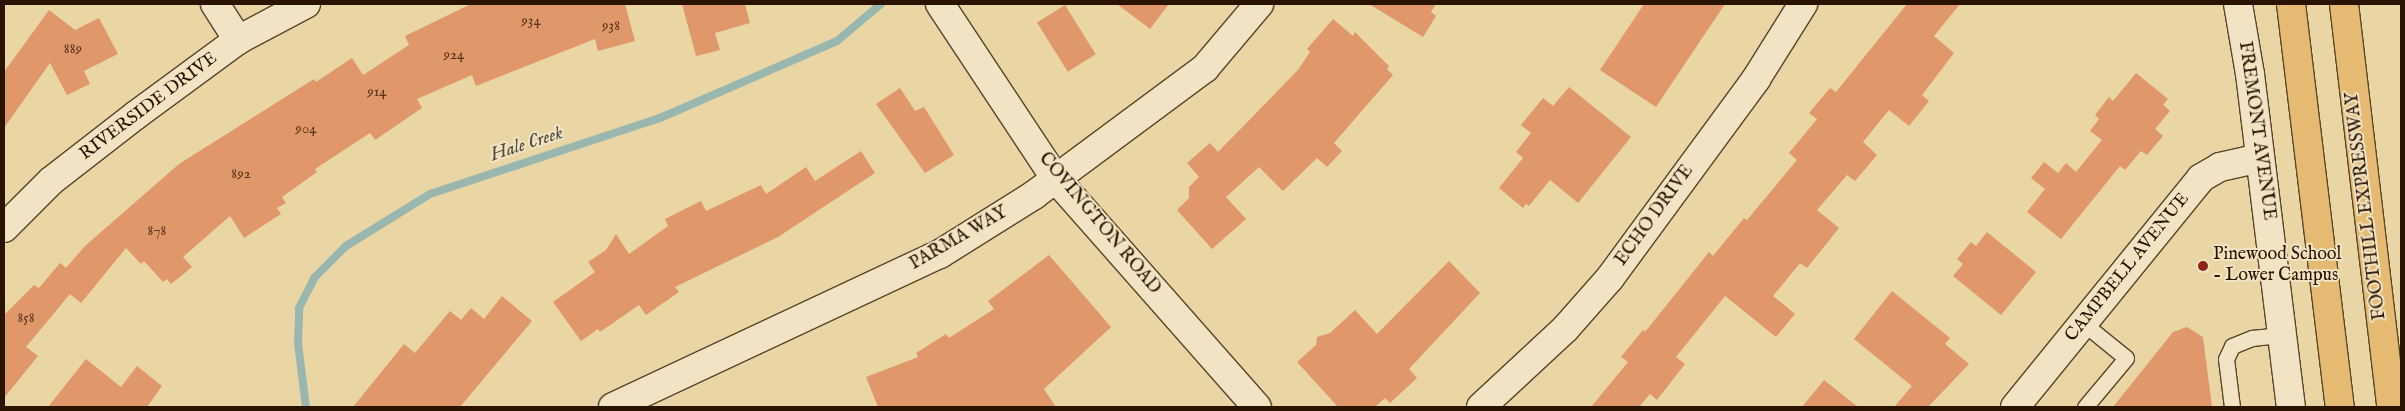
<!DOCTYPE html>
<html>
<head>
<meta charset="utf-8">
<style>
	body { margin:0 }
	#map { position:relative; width:2405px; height:411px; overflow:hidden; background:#ead5a4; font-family:"IM FELL English",serif }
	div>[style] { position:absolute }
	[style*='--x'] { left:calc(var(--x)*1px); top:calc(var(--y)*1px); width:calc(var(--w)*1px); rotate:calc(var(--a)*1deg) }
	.stream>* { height:8px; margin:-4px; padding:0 4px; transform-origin:4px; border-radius:4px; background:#9ab7af }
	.building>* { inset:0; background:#e0986b; transform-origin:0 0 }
	.roads { filter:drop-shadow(1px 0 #5a4429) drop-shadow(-1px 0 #5a4429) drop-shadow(0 1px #5a4429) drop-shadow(0 -1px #5a4429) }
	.lane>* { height:15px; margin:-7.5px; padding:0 7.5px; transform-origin:7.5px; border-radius:7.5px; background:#f1e4c4 }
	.street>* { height:28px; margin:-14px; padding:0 14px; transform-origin:14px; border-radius:14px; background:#f1e4c4 }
	.highway>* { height:28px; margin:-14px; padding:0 14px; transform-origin:14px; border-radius:14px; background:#e5ba72 }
	.dots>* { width:14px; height:14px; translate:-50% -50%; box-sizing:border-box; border:2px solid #f1e4c4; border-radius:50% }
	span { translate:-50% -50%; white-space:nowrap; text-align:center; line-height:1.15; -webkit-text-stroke:4px #f1e4c4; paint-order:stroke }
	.number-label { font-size:15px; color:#58341b }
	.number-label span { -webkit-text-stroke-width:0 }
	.street-label { font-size:18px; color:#2a1300 }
	.poi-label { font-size:18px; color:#2a1300 }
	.left { translate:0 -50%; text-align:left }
	.water-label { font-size:19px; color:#514c3d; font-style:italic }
	.frame { position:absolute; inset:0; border:5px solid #2a1300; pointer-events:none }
</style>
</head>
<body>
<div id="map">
	<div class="stream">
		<i style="--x:306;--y:407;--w:64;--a:-97.2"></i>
		<i style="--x:298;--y:344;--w:36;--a:-88"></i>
		<i style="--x:299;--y:308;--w:34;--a:-63"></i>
		<i style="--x:314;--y:278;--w:45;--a:-45"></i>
		<i style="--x:346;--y:246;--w:99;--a:-31.8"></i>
		<i style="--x:430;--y:194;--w:242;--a:-18.3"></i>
		<i style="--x:660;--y:118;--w:193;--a:-23.5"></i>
		<i style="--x:837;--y:41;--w:57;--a:-40.1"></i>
	</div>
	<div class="building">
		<i style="clip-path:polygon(471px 4px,625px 4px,635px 41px,598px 51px,595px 39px,476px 86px,472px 75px,417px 99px,422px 108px,375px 140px,370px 133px,315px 169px,317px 172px,282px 197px,286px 203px,277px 208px,281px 214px,244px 238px,230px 216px,183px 257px,192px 267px,171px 284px,167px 279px,163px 282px,144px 261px,141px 264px,126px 248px,81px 303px,70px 294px,26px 347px,38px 356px,4px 398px,4px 315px,34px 285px,39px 288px,60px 263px,66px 268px,85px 246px,179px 164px,314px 79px,316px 82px,352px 58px,363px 75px,409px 45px,405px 36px)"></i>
		<i style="clip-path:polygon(682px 4px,745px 4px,750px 23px,715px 33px,720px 50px,696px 56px)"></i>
		<i style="clip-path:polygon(1117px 4px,1169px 4px,1150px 29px)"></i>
		<i style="clip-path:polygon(1369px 4px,1436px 4px,1431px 12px,1436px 16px,1423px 37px)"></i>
		<i style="clip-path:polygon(1644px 4px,1725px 4px,1656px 107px,1600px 70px)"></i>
		<i style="clip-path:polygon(1907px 4px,1960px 4px,1934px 36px,1954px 53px,1922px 95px,1929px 101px,1909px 126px,1889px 110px,1863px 142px,1877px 155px,1855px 181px,1847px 175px,1817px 210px,1839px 228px,1807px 268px,1800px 263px,1773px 296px,1795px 314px,1776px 337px,1725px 296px,1676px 357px,1685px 364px,1657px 400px,1650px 394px,1639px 407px,1591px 407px,1628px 362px,1621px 357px,1643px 330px,1645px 332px,1709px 252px,1713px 256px,1744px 218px,1747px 220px,1797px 160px,1789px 153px,1817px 119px,1809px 113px,1830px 88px,1836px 92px)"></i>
		<i style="left:1065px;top:5px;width:58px;height:33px;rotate:58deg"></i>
		<i style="clip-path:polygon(49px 10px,75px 30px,99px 18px,118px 54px,84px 71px,90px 84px,67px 95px,50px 63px,4px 128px,4px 72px)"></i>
		<i style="clip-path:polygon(1333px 19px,1353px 36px,1355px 32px,1389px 66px,1387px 69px,1393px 75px,1334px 143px,1342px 151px,1327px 167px,1317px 158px,1283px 191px,1259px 167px,1226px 197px,1246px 219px,1212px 249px,1177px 210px,1189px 198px,1189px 187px,1199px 177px,1187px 163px,1210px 143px,1218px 152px,1298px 70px,1310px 52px,1307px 49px)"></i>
		<i style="clip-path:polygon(2136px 73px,2168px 99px,2163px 105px,2170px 111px,2155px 129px,2163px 136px,2147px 155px,2141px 151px,2125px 170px,2120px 166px,2061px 239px,2027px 212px,2045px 189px,2031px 178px,2044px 162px,2058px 173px,2066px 163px,2076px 172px,2102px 140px,2090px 131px,2099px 119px,2095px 115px,2109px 97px,2113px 101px)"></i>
		<i style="clip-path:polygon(1569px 87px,1631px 137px,1578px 203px,1550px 180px,1529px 206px,1526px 204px,1523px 208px,1499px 188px,1523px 158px,1516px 152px,1531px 133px,1521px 125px,1543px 98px,1553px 106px)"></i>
		<i style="clip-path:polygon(900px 88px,915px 111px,924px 107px,954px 155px,925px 173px,876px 104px)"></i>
		<i style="clip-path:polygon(861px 151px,875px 173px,778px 237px,675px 287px,679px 292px,646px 315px,639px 305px,600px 332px,598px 329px,581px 341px,553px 302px,595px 272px,588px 262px,606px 250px,616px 234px,629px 254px,668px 226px,665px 219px,701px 201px,706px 211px,761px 185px,766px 194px,806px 167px,815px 181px)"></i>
		<i style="clip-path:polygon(1987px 232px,2036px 272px,2001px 315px,1953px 276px,1963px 264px,1957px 259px,1971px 242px,1976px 246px)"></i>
		<i style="clip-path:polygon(1049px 255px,1111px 327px,1044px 389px,1056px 407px,878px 407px,866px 377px,918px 357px,916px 353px,946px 334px,949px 338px,994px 309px,988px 301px)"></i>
		<i style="clip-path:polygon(1449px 261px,1480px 293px,1409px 369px,1417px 378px,1390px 403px,1385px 398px,1375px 407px,1338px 407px,1297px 362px,1316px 345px,1317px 337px,1330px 333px,1355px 310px,1377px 334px)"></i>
		<i style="clip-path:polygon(1892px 291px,1950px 338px,1945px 344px,1969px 364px,1928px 407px,1894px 407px,1912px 386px,1854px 339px)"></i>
		<i style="clip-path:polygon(502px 296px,532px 321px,460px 407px,353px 407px,404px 344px,415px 353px,450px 311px,461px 320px,471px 308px,484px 319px)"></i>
		<i style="clip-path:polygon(2187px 327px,2203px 337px,2212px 407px,2113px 407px,2173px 332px)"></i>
		<i style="clip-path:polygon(86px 359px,121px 387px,137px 366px,162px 386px,147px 407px,48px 407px)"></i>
		<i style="clip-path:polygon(1824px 380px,1858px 407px,1802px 407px)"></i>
	</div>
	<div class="roads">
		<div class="lane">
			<i style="--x:2083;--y:323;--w:55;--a:39.1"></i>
			<i style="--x:2126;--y:358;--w:64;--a:129.9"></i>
			<i style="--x:2232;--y:407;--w:48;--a:-97.1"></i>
			<i style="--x:2226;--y:359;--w:14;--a:-65"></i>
			<i style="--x:2232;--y:346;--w:22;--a:-22"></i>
			<i style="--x:2252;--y:338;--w:30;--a:-6"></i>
		</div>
		<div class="street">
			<i style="--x:215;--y:4;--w:43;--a:57.4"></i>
			<i style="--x:940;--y:4;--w:209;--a:56.5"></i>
			<i style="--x:1055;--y:178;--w:305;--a:48.6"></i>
			<i style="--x:2238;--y:4;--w:71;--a:80.3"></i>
			<i style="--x:2250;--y:74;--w:336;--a:83"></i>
			<i style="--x:4;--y:228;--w:66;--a:-45"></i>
			<i style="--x:51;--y:181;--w:108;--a:-37.8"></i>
			<i style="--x:136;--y:115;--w:127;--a:-36.3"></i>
			<i style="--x:238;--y:40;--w:77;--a:-27.9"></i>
			<i style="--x:613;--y:407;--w:361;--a:-25.1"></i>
			<i style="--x:940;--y:254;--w:111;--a:-32.1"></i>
			<i style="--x:1034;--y:195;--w:213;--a:-36.6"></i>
			<i style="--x:1205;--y:68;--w:84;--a:-49.8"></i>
			<i style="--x:1481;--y:407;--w:115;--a:-42.9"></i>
			<i style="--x:1565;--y:329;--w:68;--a:-48.6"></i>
			<i style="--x:1610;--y:278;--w:247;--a:-53.7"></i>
			<i style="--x:1756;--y:79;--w:89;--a:-57.9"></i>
			<i style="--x:2015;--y:407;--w:295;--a:-50.9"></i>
			<i style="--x:2201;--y:178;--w:22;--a:-30"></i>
			<i style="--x:2220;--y:167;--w:41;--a:-12.7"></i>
		</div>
		<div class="highway">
			<i style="--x:2291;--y:4;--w:406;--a:83.1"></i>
			<i style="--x:2344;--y:4;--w:406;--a:83.3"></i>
		</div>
	</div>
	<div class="dots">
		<i style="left:2203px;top:266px;background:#8f2418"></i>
	</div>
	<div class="number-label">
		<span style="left:531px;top:21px">934</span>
		<span style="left:611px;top:26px">938</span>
		<span style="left:73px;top:49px">889</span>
		<span style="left:454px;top:55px">924</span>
		<span style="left:377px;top:92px">914</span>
		<span style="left:306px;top:129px">904</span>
		<span style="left:241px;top:174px">892</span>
		<span style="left:157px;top:231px">878</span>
		<span style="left:26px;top:318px">858</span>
	</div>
	<div class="street-label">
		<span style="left:149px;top:107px;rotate:-37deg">RIVERSIDE DRIVE</span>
		<span style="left:2256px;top:131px;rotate:82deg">FREMONT AVENUE</span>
		<span style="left:2367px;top:206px;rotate:-97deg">FOOTHILL EXPRESSWAY</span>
		<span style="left:1655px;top:216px;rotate:-54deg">ECHO DRIVE</span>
		<span style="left:1099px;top:224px;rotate:50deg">COVINGTON ROAD</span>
		<span style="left:959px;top:239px;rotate:-30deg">PARMA WAY</span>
		<span style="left:2128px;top:268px;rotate:-51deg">CAMPBELL AVENUE</span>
	</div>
	<div class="poi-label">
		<span class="left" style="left:2213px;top:266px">Pinewood School<br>- Lower Campus</span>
	</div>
	<div class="water-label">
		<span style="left:527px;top:145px;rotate:-18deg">Hale Creek</span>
	</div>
	<div class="frame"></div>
</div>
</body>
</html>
